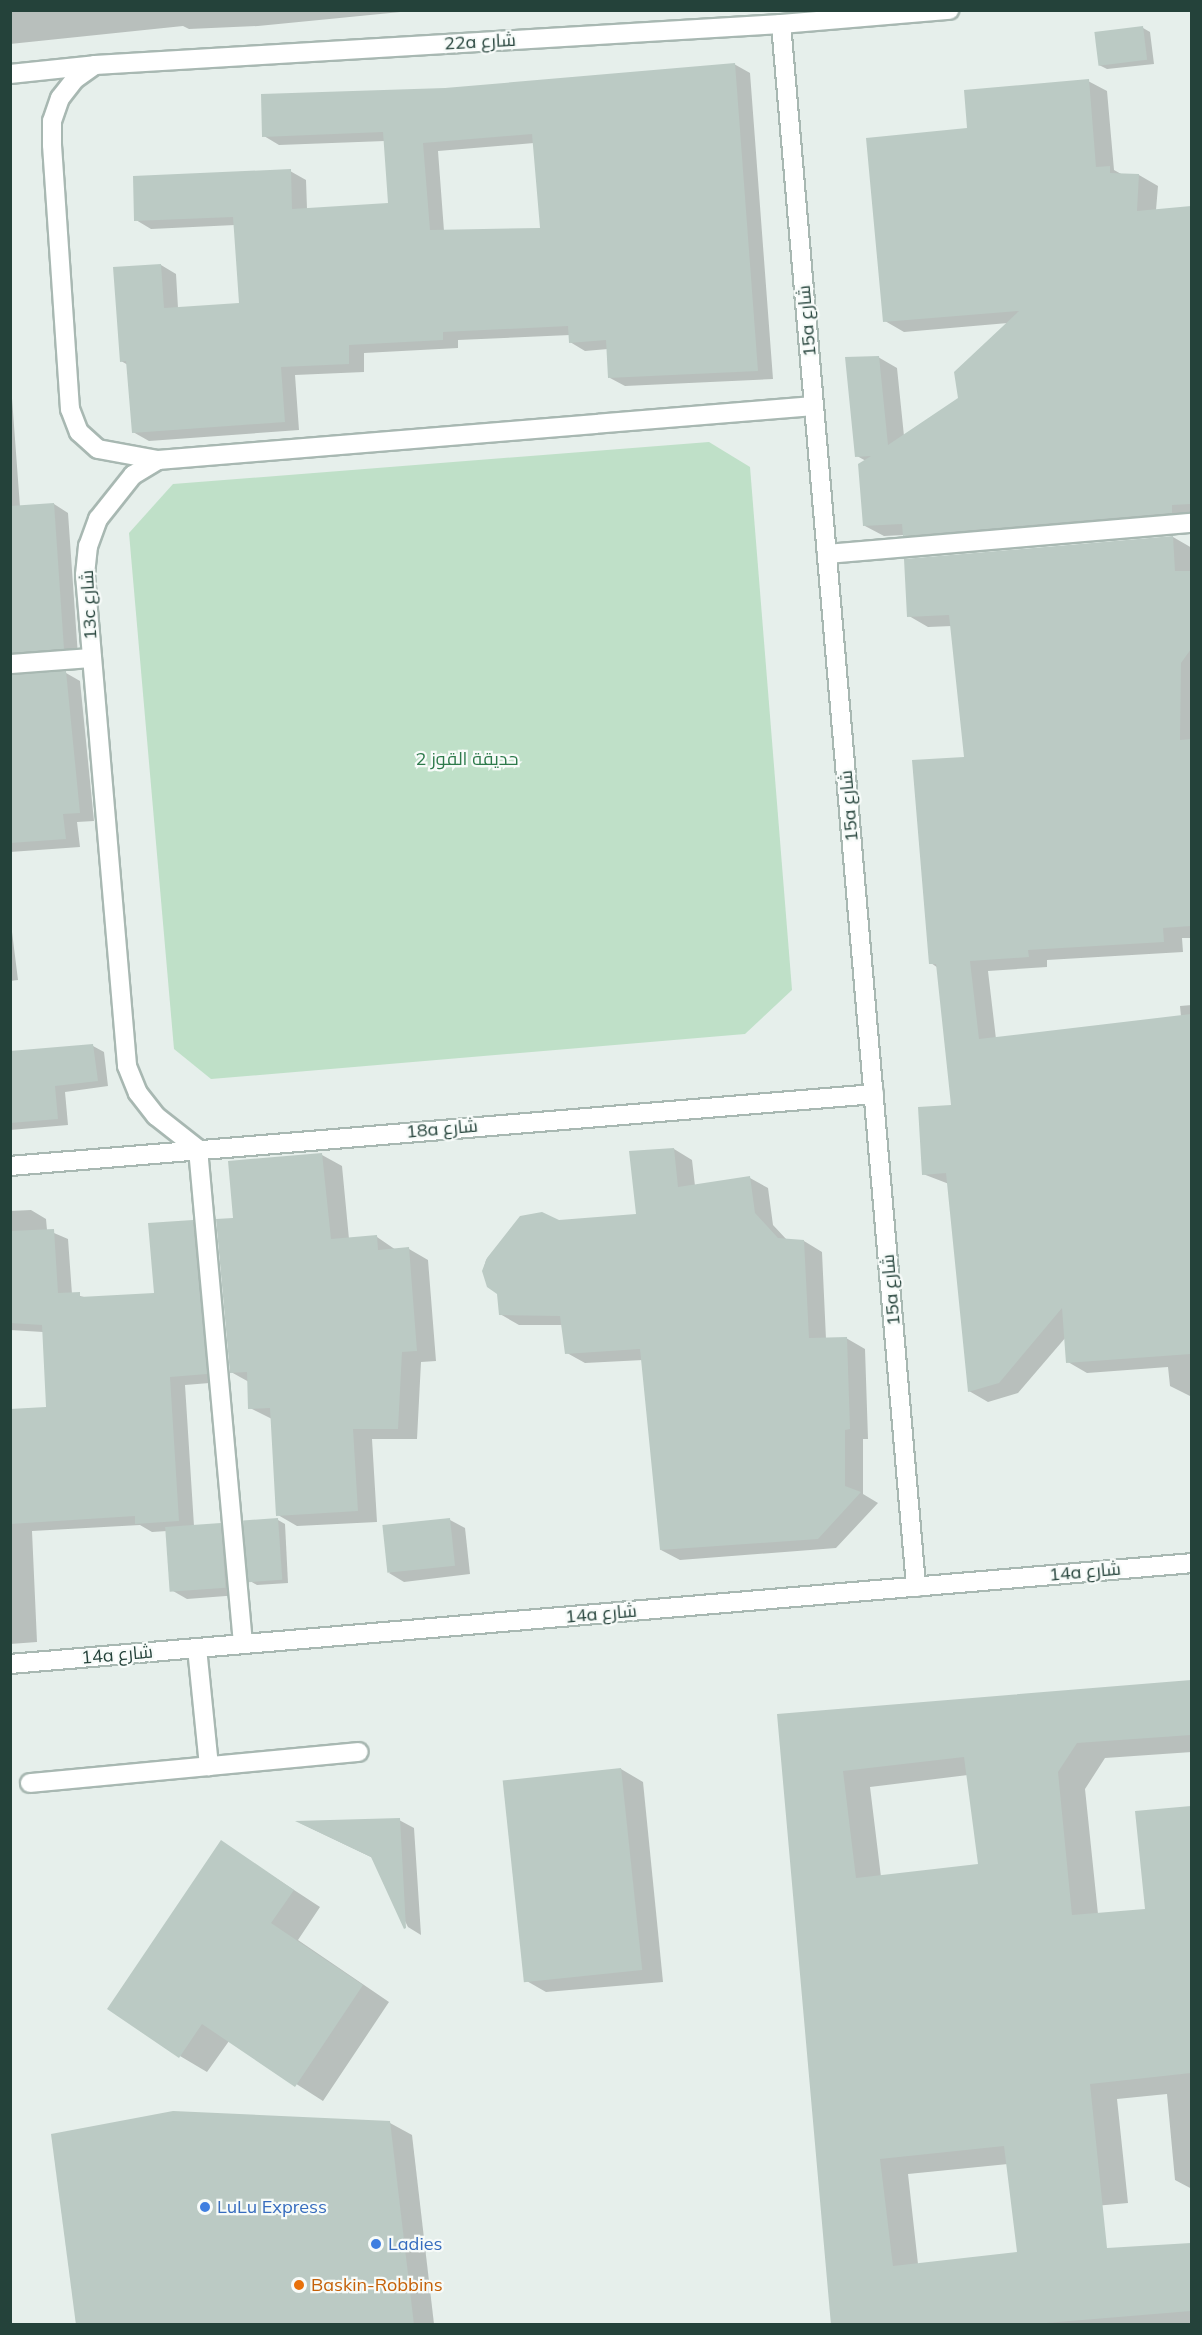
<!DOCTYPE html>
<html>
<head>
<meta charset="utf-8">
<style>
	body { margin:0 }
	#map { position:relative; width:1202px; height:2335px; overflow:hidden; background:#e6efeb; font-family:Mulish,Cairo,sans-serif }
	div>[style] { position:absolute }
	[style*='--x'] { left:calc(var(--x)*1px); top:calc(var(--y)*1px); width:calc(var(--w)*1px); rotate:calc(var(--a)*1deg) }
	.green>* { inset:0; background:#bfe0c8 }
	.shadow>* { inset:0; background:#0003 }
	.building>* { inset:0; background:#bbcac4; transform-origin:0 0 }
	.roads { filter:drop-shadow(2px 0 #a8b8b2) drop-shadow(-2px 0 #a8b8b2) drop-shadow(0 2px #a8b8b2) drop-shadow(0 -2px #a8b8b2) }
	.minor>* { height:18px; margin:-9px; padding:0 9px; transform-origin:9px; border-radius:9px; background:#fff }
	.dots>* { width:16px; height:16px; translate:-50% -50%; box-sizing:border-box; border:3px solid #f7fbf9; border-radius:50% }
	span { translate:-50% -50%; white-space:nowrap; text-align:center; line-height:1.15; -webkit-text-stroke:4.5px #f7fbf9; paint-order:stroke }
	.street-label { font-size:18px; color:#24423a }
	.park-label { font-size:18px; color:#2d7a4b }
	.shop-label { font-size:18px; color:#366cbe }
	.left { translate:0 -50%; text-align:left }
	.food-label { font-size:18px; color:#c56008 }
	.frame { position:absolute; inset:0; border:12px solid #24423a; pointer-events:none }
</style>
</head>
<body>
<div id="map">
	<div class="green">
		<i style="clip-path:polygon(709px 442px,750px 467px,792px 990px,745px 1034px,211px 1079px,174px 1049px,129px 533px,173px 484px)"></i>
	</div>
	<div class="shadow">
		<i style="clip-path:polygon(10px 10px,421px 10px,258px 26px,189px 29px,183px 26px,10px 44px)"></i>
		<i style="clip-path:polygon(1143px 28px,1150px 32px,1154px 64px,1107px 69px,1099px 65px)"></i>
		<i style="clip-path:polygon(evenodd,734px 64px,750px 73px,773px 379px,625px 386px,610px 378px,608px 349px,585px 351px,570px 342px,570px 335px,458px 340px,458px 348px,364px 353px,364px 372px,295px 375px,299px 430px,149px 441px,133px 432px,128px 365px,121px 361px,161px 265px,176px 274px,178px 308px,241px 304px,235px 225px,151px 229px,136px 220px,290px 171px,306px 180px,307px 209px,390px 205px,385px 141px,279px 145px,264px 136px,445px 89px,734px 64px,534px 143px,542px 229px,444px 231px,438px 151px,534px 143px)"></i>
		<i style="clip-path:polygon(1088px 81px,1107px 91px,1114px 170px,1123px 175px,1139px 175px,1158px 186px,1156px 210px,1192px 207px,1192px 515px,923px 546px,904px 535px,884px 536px,865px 526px,866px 461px,857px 456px,878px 357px,897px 368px,904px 436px,960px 399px,1008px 323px,904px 332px,885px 321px,969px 129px)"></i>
		<i style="clip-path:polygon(10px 371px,20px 507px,54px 504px,68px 513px,78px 656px,15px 667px,13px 675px,66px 673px,80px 681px,94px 821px,77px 822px,80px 847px,10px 852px)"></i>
		<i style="clip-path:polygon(1173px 537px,1192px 548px,1192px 938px,1182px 938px,1183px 952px,1047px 960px,1047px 967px,988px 971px,996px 1039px,1181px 1017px,1180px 1006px,1192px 1005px,1192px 1397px,1170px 1386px,1168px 1367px,1087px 1373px,1068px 1362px,1066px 1337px,1018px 1393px,988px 1402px,969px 1391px,949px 1184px,923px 1174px,953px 1107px,938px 968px,931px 963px,966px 758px,952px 626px,928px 627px,909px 616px)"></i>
		<i style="clip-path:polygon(10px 916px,18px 980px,10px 981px)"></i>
		<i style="clip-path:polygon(93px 1046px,104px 1052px,108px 1086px,65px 1092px,68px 1125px,10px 1130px,10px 1052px)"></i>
		<i style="clip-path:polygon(674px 1149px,692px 1160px,695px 1186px,750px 1178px,768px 1188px,773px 1225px,787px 1240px,804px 1241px,822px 1252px,826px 1339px,846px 1338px,865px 1349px,868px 1439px,863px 1439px,863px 1494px,878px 1503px,836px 1548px,680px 1560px,661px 1550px,643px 1360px,585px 1363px,567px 1353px,563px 1325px,519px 1325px,500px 1314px,499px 1294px,483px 1271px,486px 1260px,521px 1218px,558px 1222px,637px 1216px)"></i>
		<i style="clip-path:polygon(322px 1155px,342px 1166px,349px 1239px,377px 1237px,396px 1250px,409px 1249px,428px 1260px,436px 1361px,421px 1362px,417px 1439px,372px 1439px,377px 1522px,297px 1526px,278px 1515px,272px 1419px,250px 1408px,249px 1382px,231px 1372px,235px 1219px)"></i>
		<i style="clip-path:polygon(31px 1210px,46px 1219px,47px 1230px,68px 1239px,72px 1294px,88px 1298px,155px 1295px,193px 1222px,208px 1230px,222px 1382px,185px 1385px,194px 1526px,220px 1524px,235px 1533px,239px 1595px,187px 1599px,173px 1591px,167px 1531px,152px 1532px,140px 1525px,32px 1531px,37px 1642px,10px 1644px,10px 1435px,47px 1408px,43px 1332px,10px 1330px,10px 1211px)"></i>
		<i style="clip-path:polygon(278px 1520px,285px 1524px,288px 1583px,257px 1585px,250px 1581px)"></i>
		<i style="clip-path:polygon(450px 1520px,465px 1528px,470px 1574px,404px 1582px,389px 1573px)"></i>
		<i style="clip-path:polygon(evenodd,1192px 1681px,1192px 1752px,1105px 1758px,1085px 1789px,1098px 1914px,1146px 1910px,1137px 1812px,1192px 1807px,1192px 2189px,1175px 2180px,1167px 2094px,1117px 2099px,1128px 2203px,1039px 2211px,1008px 2164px,908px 2174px,918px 2264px,1002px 2255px,1192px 2244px,1192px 2324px,832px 2324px,779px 1715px,1192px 1681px,968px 1775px,979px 1865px,881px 1877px,870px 1787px,968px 1775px)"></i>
		<i style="clip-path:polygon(621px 1769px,643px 1782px,663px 1982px,546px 1992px,525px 1980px)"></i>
		<i style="clip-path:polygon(399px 1820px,414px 1828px,421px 1935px,408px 1927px,373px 1858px,300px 1823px)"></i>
		<i style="clip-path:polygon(221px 1842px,320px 1907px,298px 1940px,389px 2002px,323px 2101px,229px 2041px,207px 2072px,180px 2056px)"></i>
		<i style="clip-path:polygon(390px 2123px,412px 2135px,434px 2324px,77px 2324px)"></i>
	</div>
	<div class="building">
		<i style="left:1143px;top:26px;width:34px;height:49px;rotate:83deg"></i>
		<i style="clip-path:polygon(evenodd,735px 63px,758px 371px,608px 378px,606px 340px,569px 343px,568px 326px,443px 332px,443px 340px,349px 345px,349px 364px,281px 367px,285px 422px,132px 433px,126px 361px,120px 362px,113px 267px,161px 264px,164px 308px,239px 303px,233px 217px,134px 221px,133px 176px,291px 169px,292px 209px,388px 203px,383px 132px,262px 137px,261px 94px,445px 88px,735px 63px,532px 134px,540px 228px,430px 230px,423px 143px,532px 134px)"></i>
		<i style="clip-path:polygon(1089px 79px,1096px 167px,1110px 166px,1110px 173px,1139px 174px,1137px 211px,1191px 206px,1191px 504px,1172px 505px,1172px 513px,903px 536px,902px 524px,863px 526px,858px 464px,871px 456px,855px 457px,845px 357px,879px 356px,888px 445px,958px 398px,954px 372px,1019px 311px,883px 322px,866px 138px,967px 128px,964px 90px)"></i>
		<i style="clip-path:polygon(54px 503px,64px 649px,10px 653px,10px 506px)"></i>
		<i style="clip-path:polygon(1173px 536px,1175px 571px,1191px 571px,1191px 649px,1181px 663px,1180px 740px,1191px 739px,1191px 926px,1163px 928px,1164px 942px,1028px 950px,1029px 957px,970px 961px,979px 1039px,1191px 1014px,1191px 1354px,1066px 1363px,1062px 1308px,999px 1383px,968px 1392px,946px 1173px,922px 1175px,918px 1107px,951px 1105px,936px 964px,929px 964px,912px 760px,964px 757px,949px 615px,907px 617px,904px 559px)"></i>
		<i style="clip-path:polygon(66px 671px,80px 813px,63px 814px,66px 839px,10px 843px,10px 675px)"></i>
		<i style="clip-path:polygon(93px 1044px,98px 1081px,55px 1086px,58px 1119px,10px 1123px,10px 1051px)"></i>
		<i style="clip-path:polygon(674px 1148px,678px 1187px,750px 1176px,755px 1213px,778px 1238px,804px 1240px,809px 1338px,847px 1337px,850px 1429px,845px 1430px,845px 1486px,861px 1492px,818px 1539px,660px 1550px,640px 1349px,565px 1354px,560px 1316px,499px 1315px,497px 1294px,487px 1287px,482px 1271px,487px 1258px,520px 1216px,542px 1212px,559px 1220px,636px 1214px,629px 1151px)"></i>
		<i style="clip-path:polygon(322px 1153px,331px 1239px,377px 1235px,378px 1250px,409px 1247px,417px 1351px,402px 1352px,398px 1429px,353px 1429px,358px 1511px,276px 1516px,270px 1408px,248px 1409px,247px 1372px,230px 1373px,216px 1219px,233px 1218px,228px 1161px)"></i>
		<i style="clip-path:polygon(193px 1220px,207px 1374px,170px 1377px,179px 1521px,135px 1524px,135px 1516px,10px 1524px,10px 1409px,46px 1407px,42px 1325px,10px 1323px,10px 1231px,54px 1229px,58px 1293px,80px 1292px,80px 1297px,154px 1293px,148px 1223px)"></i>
		<i style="left:278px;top:1518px;width:62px;height:35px;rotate:86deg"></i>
		<i style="left:450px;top:1518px;width:48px;height:68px;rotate:84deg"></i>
		<i style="left:221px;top:1523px;width:65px;height:56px;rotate:86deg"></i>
		<i style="clip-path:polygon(evenodd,1191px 1680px,1191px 1735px,1077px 1743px,1058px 1772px,1072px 1915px,1145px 1909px,1135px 1811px,1191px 1806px,1191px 2073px,1090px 2084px,1107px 2248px,1191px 2243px,1191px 2311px,1022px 2325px,831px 2325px,777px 1714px,1191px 1680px,964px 1757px,978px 1864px,856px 1878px,843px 1771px,964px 1757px,1191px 1680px,1004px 2146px,1017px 2252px,893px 2266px,880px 2159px,1004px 2146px)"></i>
		<i style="left:621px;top:1768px;width:203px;height:119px;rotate:84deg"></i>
		<i style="clip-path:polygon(400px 1818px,406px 1928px,404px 1929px,371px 1857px,295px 1821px)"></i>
		<i style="clip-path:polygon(221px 1840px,294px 1890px,271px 1923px,363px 1985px,295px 2087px,202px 2024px,179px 2058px,107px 2009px)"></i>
		<i style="clip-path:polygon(173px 2111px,390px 2121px,414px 2325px,76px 2325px,51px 2134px)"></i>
	</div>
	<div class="roads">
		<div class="minor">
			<i style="--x:781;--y:24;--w:1569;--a:85.06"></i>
			<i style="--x:95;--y:65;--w:24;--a:145"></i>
			<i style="--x:75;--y:79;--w:24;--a:128"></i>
			<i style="--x:60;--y:98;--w:24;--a:109"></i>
			<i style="--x:52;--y:121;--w:24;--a:90"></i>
			<i style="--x:52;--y:145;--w:265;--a:86.1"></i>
			<i style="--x:70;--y:409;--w:25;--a:69"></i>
			<i style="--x:79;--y:432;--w:25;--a:42"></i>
			<i style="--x:98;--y:449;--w:61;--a:10.4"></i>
			<i style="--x:158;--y:460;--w:658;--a:-4.71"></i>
			<i style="--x:10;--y:74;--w:85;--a:-6"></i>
			<i style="--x:95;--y:65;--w:687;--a:-3.42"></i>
			<i style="--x:781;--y:24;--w:169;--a:-4.8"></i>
			<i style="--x:158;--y:460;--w:29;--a:149"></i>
			<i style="--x:133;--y:475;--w:56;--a:128.5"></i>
			<i style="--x:98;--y:519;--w:29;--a:110"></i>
			<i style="--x:88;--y:546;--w:29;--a:96"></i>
			<i style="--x:85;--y:575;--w:493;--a:85.1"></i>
			<i style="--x:127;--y:1066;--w:29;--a:68"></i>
			<i style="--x:138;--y:1093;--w:29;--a:52"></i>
			<i style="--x:156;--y:1116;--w:53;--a:38.2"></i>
			<i style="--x:827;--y:554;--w:366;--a:-4.9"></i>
			<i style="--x:10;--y:664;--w:82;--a:-4.2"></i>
			<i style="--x:198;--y:1149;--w:497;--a:84.8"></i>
			<i style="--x:10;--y:1166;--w:867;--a:-4.76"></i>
			<i style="--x:197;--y:1648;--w:119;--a:84.2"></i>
			<i style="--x:10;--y:1664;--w:1186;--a:-4.88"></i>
			<i style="--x:30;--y:1783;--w:330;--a:-5.4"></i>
		</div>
	</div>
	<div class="dots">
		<i style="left:205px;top:2207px;background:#3f7fe0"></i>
		<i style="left:376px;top:2244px;background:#3f7fe0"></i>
		<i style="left:299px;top:2285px;background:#e8710a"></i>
	</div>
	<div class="street-label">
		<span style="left:480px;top:42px;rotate:-3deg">22a شارع</span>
		<span style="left:807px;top:321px;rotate:-95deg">15a شارع</span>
		<span style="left:89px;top:605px;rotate:-93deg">13c شارع</span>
		<span style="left:849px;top:806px;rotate:-95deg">15a شارع</span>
		<span style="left:442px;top:1129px;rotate:-5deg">18a شارع</span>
		<span style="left:891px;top:1290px;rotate:-95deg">15a شارع</span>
		<span style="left:1085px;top:1572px;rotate:-5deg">14a شارع</span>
		<span style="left:601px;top:1614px;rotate:-5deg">14a شارع</span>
		<span style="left:117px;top:1655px;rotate:-5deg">14a شارع</span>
	</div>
	<div class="park-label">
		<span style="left:467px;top:759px">حديقة القوز 2</span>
	</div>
	<div class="shop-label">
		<span class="left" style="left:217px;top:2207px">LuLu Express</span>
		<span class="left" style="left:388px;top:2244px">Ladies</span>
	</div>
	<div class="food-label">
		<span class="left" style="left:311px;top:2285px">Baskin-Robbins</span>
	</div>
	<div class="frame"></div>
</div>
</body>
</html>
